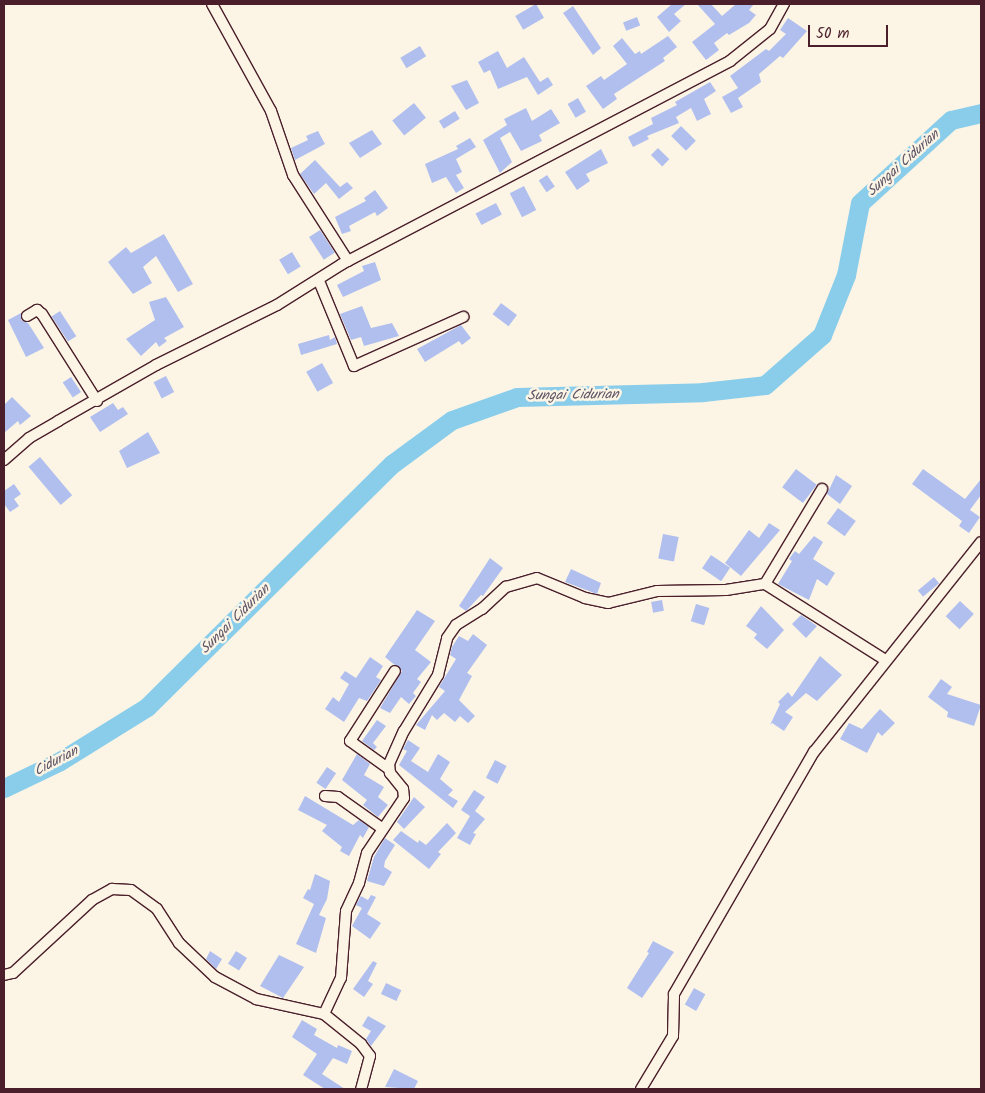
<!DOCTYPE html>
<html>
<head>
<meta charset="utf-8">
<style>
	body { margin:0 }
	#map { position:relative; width:985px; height:1093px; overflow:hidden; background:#fcf5e5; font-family:Kalam,sans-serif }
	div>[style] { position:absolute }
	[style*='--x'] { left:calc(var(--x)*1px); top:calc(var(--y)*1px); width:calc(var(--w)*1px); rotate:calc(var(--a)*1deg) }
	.river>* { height:19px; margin:-9.5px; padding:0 9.5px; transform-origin:9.5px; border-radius:9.5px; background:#8acdeb }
	.building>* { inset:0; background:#b1bfef; transform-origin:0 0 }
	.roads { filter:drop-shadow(1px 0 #4a1f2b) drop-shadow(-1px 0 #4a1f2b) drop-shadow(0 1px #4a1f2b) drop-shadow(0 -1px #4a1f2b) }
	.street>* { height:10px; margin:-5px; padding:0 5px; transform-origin:5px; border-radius:5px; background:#fcf5e5 }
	span { translate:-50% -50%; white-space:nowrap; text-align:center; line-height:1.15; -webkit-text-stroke:5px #fcf5e5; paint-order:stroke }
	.water-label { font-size:14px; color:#5d5365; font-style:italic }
	.frame { position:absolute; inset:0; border:5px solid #4a1f2b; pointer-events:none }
	.scale { position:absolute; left:808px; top:25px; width:80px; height:22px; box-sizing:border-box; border:2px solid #4a1f2b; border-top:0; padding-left:6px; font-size:15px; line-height:18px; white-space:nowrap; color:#4a1f2b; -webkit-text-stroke:4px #fcf5e5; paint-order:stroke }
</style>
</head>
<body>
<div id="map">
	<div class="river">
		<i style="--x:4;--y:788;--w:62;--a:-25.7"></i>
		<i style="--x:60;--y:761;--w:102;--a:-31.8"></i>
		<i style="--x:147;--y:707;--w:345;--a:-44.8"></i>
		<i style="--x:392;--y:464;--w:74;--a:-36.3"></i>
		<i style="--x:452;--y:420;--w:69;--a:-19.5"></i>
		<i style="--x:517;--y:397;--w:186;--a:-1.5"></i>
		<i style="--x:703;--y:392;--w:62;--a:-6.4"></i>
		<i style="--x:765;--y:385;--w:76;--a:-41.3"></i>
		<i style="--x:822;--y:335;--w:65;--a:-68.2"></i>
		<i style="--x:846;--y:275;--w:73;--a:-79"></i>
		<i style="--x:860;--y:203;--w:123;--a:-42.4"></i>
		<i style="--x:951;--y:120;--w:31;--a:-13"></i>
	</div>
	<div class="building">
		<i style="left:536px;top:4px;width:16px;height:24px;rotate:60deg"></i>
		<i style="clip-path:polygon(672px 4px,686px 4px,674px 14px,681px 21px,669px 32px,657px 17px)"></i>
		<i style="clip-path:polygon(697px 4px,711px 4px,722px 16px,736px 4px,754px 4px,749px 10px,756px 15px,749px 23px,729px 35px,727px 33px,714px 43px,719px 50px,706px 60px,692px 42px,715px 24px)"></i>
		<i style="clip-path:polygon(573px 6px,601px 48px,593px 55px,563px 13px)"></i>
		<i style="left:637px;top:17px;width:9px;height:15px;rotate:69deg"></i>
		<i style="clip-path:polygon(788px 18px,807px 31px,783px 58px,780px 56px,759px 74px,761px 82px,738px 98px,743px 107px,731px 113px,722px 97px,738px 88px,730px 76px,766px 49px,769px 51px,786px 34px,780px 30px)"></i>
		<i style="clip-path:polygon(668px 36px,677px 47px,663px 58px,665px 61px,614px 94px,617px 99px,603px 109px,586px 86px,601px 76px,604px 80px,627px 64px,613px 46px,622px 38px,635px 54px,640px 51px,641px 54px)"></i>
		<i style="left:420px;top:46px;width:12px;height:23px;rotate:59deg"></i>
		<i style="clip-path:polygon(498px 51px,507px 68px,524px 57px,540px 82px,548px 77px,553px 85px,538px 95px,527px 77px,498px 89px,490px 70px,484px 73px,478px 62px)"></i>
		<i style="clip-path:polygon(467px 80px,479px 103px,466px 110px,451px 86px)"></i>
		<i style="clip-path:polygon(710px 82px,716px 91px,704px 99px,711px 114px,697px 121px,691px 108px,676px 117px,679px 123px,647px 136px,649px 139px,633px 147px,628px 137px,653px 124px,651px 118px,677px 105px,675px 102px)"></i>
		<i style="left:578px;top:98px;width:16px;height:12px;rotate:60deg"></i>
		<i style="left:414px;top:103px;width:19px;height:28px;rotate:51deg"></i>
		<i style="clip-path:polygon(526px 108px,532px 121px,551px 109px,560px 123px,539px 135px,542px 141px,521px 151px,510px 132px,500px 138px,512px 162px,500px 173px,483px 140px,507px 125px,504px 119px)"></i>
		<i style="left:455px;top:111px;width:9px;height:19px;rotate:58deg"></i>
		<i style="left:681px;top:126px;width:21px;height:14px;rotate:45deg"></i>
		<i style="clip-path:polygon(372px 130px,382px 144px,360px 158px,349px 143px)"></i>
		<i style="clip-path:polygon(318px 131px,325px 144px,295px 160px,291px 148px,308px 140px,306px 136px)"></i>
		<i style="clip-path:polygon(470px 138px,476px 147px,456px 159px,462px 172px,456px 175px,464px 188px,456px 193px,446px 177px,432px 183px,425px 164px,458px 149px,456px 146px)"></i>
		<i style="left:658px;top:148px;width:16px;height:10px;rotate:45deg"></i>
		<i style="clip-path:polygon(601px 149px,608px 163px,586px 174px,590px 181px,577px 190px,565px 172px)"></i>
		<i style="clip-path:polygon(315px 160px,340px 187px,347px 182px,353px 188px,339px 199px,326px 183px,314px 194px,300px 174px)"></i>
		<i style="left:547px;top:175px;width:14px;height:10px;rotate:56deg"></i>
		<i style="left:524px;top:186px;width:27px;height:16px;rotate:63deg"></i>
		<i style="clip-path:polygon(375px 190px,388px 208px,377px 216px,375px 212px,349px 226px,351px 231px,342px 234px,335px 217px,366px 201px,364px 198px)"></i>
		<i style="left:496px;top:203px;width:13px;height:23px;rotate:63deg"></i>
		<i style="left:320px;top:230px;width:27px;height:13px;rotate:57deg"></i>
		<i style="clip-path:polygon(164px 234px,193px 284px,178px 292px,156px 256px,143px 267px,152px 283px,133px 294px,108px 262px,126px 247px,131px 253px)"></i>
		<i style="left:292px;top:252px;width:17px;height:15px;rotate:59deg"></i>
		<i style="clip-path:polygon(375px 262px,381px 280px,343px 297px,337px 285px,364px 271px,362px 266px)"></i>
		<i style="clip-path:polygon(166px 297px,184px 327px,164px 338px,167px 341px,159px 347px,156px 342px,141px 356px,126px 339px,155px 320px,149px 302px)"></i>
		<i style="left:501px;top:303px;width:20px;height:14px;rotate:37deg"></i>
		<i style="clip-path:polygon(362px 306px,371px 328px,392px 323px,399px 336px,364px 346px,361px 337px,351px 340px,340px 314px)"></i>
		<i style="left:60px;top:311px;width:30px;height:10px;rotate:57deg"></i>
		<i style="clip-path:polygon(21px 313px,21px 320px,28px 323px,44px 348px,26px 357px,8px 320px)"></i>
		<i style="clip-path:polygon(461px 325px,471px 338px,462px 345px,459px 341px,425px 362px,417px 349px)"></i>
		<i style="clip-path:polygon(329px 335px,330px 340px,335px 337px,337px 344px,301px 355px,298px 344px)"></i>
		<i style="left:322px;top:363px;width:23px;height:18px;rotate:61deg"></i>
		<i style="left:166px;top:376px;width:18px;height:14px;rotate:63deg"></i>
		<i style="left:71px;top:377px;width:18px;height:10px;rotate:56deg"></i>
		<i style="clip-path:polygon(12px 397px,31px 416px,20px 425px,18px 421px,4px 433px,4px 405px)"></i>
		<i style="clip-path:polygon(113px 403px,118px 410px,123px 407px,128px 414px,100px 432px,90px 417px)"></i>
		<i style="clip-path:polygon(148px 432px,160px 453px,127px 468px,119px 451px)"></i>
		<i style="left:40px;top:457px;width:50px;height:15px;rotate:50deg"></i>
		<i style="left:796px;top:469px;width:26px;height:23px;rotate:37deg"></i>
		<i style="clip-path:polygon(923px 469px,965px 499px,981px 479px,981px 495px,970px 510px,980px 517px,969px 533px,959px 526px,962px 521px,912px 484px)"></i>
		<i style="clip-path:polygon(836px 475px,852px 486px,840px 504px,827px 494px)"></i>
		<i style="clip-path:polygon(14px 484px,21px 494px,14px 499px,19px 506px,10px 512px,4px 504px,4px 491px)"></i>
		<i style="left:838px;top:508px;width:22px;height:19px;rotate:36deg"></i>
		<i style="clip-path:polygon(769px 523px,780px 530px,741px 576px,725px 563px,749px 530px,759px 538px)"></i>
		<i style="left:663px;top:534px;width:16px;height:25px;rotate:11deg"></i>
		<i style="clip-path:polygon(814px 536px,823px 542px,813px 559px,835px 573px,827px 586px,817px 579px,809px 600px,778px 584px,792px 561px,789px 559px,795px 551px,799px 554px)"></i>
		<i style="left:711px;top:555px;width:23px;height:16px;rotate:34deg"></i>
		<i style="clip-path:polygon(490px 558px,503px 568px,483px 596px,481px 595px,466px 611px,459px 606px)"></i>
		<i style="clip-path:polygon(571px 569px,601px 583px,597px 594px,565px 582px)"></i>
		<i style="left:934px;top:577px;width:8px;height:21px;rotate:50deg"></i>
		<i style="left:662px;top:600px;width:11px;height:11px;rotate:80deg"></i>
		<i style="left:960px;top:601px;width:19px;height:21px;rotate:43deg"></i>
		<i style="left:696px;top:604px;width:14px;height:18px;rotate:17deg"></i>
		<i style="clip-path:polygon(761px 606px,784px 630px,767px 649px,754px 638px,757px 634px,746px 626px)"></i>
		<i style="clip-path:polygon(417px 610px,435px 621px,415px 650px,431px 662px,417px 679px,421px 682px,413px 693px,416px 696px,409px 704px,401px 697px,390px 713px,380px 708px,402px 671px,385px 657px)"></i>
		<i style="clip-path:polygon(801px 615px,817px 626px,806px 638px,792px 624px)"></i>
		<i style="clip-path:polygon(473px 634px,487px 645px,467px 673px,472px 676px,459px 700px,475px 716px,468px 723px,460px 716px,455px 722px,444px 713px,437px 720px,432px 715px,425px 730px,416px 725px,445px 691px,439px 687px,456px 659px,450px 655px,452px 647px,459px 636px,468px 641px)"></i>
		<i style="clip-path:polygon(820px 656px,842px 675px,817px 701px,806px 693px,785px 712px,793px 717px,784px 731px,772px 723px,770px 725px,780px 704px,778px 702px,788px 692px,792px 697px)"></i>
		<i style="clip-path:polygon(370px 657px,383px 666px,376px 677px,381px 680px,367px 701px,359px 698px,344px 722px,325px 709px,333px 697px,339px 702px,349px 684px,340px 678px,345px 671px,356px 678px)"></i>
		<i style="clip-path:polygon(941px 679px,952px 687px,947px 694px,981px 705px,974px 726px,947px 717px,948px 712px,928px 697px)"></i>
		<i style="clip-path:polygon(880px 709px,895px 723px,882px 736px,878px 732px,867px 753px,840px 739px,849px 723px,862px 729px)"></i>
		<i style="clip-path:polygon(377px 720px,386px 726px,373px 743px,377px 747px,374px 750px,362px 741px)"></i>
		<i style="clip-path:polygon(408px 740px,420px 748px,411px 761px,428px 772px,438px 754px,450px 762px,440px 779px,453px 790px,448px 795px,458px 801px,453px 808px,399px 765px,407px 751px,403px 749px)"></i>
		<i style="clip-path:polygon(357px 754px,370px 764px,364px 775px,384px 787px,378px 797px,388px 805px,378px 817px,363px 805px,367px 800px,342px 780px)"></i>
		<i style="left:495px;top:760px;width:13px;height:20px;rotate:27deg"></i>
		<i style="left:327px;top:767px;width:11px;height:19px;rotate:34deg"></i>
		<i style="clip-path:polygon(474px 790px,485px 797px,475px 811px,485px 819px,473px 833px,476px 834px,470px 845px,457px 838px,470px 816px,461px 810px)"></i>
		<i style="clip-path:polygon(305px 796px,353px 825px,359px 820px,369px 827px,363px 838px,360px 835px,349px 856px,340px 851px,342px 847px,322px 831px,327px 825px,298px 810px)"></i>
		<i style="clip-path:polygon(414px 797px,425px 807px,404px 829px,397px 822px)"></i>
		<i style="clip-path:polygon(447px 823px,456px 833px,438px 852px,441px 854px,429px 869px,393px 840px,401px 831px,418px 843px,419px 840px,426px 845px)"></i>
		<i style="clip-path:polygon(385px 838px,395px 845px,385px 861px,384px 867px,392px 872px,384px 886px,367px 881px,374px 857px)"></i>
		<i style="clip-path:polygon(315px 874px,330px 881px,327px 899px,319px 915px,326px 918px,316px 953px,296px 944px,314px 904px,303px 898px,308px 889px,310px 890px)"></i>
		<i style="clip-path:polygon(371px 895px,376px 897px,367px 914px,381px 923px,370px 939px,352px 926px,362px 908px,356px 905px,361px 896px,368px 900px)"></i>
		<i style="clip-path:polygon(653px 941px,674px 952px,642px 998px,627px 988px,649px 953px,647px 952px)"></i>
		<i style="clip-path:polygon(210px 951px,222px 959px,216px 969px,206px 959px)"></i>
		<i style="left:236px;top:951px;width:13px;height:15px;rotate:32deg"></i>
		<i style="clip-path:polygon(279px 955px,304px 967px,283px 998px,260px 986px)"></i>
		<i style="clip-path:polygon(373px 961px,377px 963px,368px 981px,373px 984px,364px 997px,353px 989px)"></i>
		<i style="left:386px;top:983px;width:17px;height:12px;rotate:25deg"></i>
		<i style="left:694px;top:988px;width:13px;height:19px;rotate:29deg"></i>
		<i style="clip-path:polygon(368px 1016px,386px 1026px,371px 1046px,366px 1039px,371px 1031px,362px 1026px)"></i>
		<i style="clip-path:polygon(302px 1020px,317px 1029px,314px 1035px,337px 1048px,338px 1045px,352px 1051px,347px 1064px,333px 1058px,322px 1074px,345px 1089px,325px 1089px,303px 1075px,317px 1054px,292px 1037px)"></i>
		<i style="clip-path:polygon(394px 1069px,418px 1081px,414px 1089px,385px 1087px)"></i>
	</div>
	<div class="roads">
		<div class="street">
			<i style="--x:212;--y:4;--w:122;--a:61.1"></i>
			<i style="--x:271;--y:111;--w:68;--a:71"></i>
			<i style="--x:293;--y:175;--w:102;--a:57.4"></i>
			<i style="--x:319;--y:281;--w:92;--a:67.6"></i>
			<i style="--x:354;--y:366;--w:120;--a:-24.2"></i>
			<i style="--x:27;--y:316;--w:12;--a:-31"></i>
			<i style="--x:37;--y:310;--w:6;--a:39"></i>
			<i style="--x:42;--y:314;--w:103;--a:57.7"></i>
			<i style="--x:4;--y:460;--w:33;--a:-41"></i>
			<i style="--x:29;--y:438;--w:34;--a:-30"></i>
			<i style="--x:58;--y:421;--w:113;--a:-29.7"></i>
			<i style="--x:156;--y:365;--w:135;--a:-26.4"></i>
			<i style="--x:277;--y:305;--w:77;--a:-32.2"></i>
			<i style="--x:342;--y:264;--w:438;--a:-27.6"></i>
			<i style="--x:730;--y:61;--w:51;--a:-38.7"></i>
			<i style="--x:770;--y:29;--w:29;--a:-61"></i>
			<i style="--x:765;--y:584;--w:111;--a:-59"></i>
			<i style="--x:389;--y:769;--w:48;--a:-144.3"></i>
			<i style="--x:350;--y:741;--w:83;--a:-57.3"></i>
			<i style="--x:325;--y:796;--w:13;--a:4"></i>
			<i style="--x:338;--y:797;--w:55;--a:35.4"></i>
			<i style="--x:4;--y:975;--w:9;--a:-13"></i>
			<i style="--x:13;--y:973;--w:108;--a:-42.7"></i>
			<i style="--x:92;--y:900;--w:23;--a:-29"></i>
			<i style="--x:112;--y:889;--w:19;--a:3"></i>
			<i style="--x:131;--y:890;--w:32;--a:36"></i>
			<i style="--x:157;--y:909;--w:40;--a:57.1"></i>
			<i style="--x:179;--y:943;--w:50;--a:43.4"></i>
			<i style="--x:215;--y:977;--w:47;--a:28.2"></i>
			<i style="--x:256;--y:999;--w:70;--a:12.4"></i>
			<i style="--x:324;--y:1014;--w:48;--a:39"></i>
			<i style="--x:361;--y:1044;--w:15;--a:53"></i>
			<i style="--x:370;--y:1056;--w:34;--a:105"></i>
			<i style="--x:324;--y:1014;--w:40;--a:-65"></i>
			<i style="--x:341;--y:978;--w:67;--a:-85.7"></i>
			<i style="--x:346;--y:911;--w:31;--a:-65"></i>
			<i style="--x:359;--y:883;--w:31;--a:-75"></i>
			<i style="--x:367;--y:853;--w:66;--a:-56.1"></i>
			<i style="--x:404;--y:798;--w:9;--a:-96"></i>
			<i style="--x:403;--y:789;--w:21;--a:-129"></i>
			<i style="--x:390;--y:773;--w:9;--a:-96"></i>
			<i style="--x:389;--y:764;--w:36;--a:-66"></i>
			<i style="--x:404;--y:731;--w:66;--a:-58.7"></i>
			<i style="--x:438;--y:675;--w:38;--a:-76"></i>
			<i style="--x:447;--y:638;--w:16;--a:-55"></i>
			<i style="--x:456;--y:625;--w:31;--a:-32"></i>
			<i style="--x:482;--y:609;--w:33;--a:-43"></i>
			<i style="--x:506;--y:587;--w:32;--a:-16"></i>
			<i style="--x:537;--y:578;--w:52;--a:22.6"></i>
			<i style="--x:585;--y:598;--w:24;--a:12"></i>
			<i style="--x:608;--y:603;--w:50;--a:-13.8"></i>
			<i style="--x:657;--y:591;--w:69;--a:-0.8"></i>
			<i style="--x:726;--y:590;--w:39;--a:-9"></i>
			<i style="--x:765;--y:584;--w:142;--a:32.3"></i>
			<i style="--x:641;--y:1089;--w:62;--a:-58.9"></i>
			<i style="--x:673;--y:1036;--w:42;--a:-88.6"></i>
			<i style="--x:674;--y:994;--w:280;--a:-60"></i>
			<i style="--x:814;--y:752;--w:268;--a:-51.5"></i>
		</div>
	</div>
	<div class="water-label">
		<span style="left:903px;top:163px;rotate:-42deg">Sungai Cidurian</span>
		<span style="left:573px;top:395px;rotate:-1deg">Sungai Cidurian</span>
		<span style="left:235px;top:619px;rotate:-45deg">Sungai Cidurian</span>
		<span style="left:56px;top:761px;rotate:-28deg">Cidurian</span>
	</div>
	<div class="frame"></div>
	<div class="scale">50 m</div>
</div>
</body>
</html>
